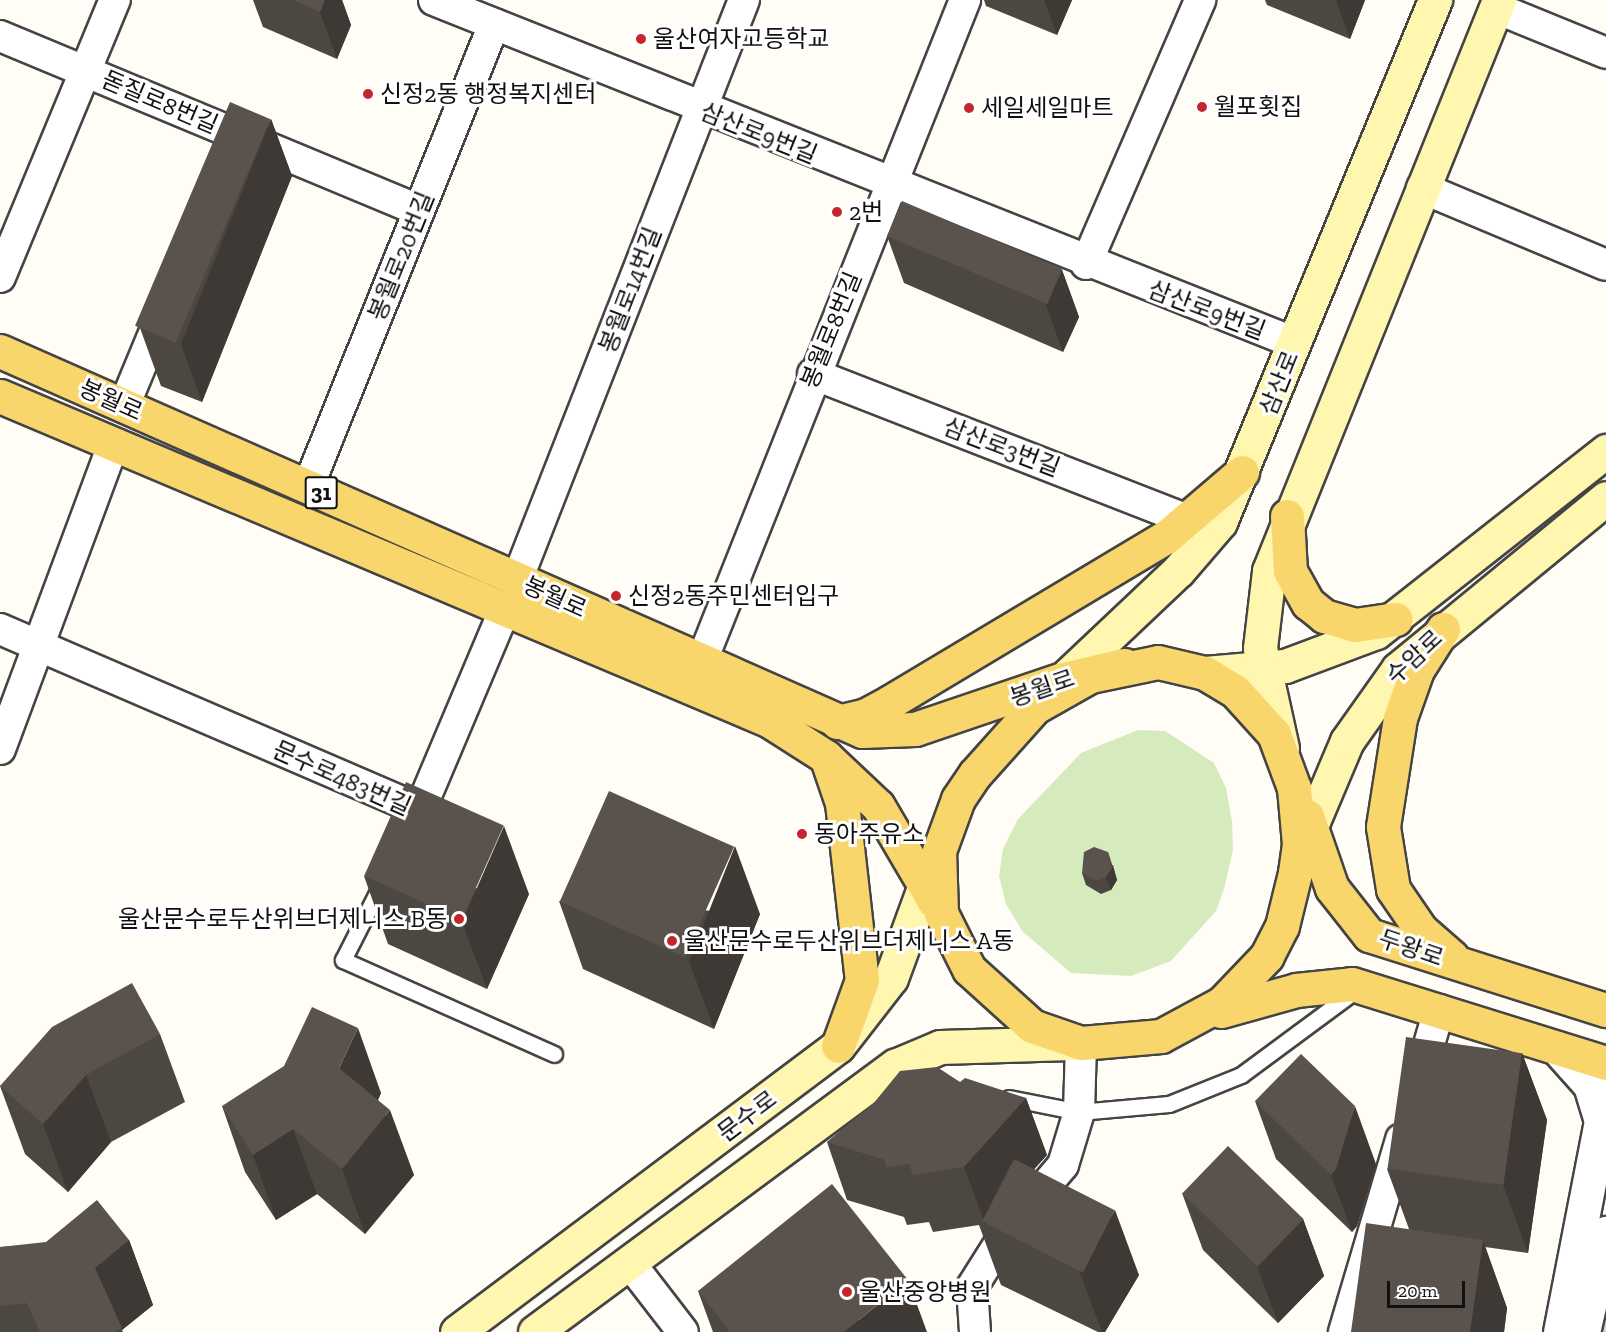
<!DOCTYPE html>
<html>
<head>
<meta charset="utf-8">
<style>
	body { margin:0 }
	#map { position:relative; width:1606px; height:1332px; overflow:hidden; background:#fffdf5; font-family:"Zilla Slab","Noto Sans KR",serif }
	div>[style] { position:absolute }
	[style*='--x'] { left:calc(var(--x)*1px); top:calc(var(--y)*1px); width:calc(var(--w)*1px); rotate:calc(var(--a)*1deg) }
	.green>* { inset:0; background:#d5ebbd }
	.river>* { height:46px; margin:-23px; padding:0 23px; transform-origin:23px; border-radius:23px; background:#b9e0f7 }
	.roads { filter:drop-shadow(2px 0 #444) drop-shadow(-2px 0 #444) drop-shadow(0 2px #444) drop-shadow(0 -2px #444) }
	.service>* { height:15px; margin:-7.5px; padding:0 7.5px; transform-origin:7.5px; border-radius:7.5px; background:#fff }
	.minor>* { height:30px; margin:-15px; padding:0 15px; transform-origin:15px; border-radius:15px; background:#fff }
	.tertiary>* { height:33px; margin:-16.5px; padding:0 16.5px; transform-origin:16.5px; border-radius:16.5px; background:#fff }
	.secondary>* { height:33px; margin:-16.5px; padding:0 16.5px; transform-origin:16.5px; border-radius:16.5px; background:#fff6b0 }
	.primary>* { height:33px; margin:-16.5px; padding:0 16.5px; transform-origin:16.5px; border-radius:16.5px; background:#f9d66b }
	.wall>* { inset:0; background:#4d4742 }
	.shaded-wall>* { inset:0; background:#3f3936 }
	.building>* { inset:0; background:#5a524d; transform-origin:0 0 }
	.dots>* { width:16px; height:16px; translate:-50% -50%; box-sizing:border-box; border:3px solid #fff; border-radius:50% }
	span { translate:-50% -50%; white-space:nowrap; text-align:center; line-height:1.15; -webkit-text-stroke:6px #fff; paint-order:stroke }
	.shield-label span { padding:2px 4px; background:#fff; border:2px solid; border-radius:4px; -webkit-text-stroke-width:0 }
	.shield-label { font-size:22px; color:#111; font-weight:700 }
	.poi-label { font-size:24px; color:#111 }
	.left { translate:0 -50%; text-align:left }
	.right { translate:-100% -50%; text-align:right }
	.street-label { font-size:24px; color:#111 }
	.scale { position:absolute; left:1387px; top:1281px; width:78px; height:27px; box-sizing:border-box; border:3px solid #111; border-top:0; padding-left:8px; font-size:18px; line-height:21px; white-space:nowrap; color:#111; -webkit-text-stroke:4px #fff; paint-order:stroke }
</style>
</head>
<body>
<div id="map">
	<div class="green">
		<i style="clip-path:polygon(1138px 730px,1165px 731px,1214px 763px,1226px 788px,1232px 821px,1233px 849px,1224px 889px,1216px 911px,1171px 961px,1131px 976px,1071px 973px,1023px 932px,1006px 904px,999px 876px,1003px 849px,1018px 819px,1081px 753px)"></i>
	</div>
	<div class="river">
		<i style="--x:1606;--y:1332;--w:1;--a:-90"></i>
	</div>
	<div class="roads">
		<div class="service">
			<i style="--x:381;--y:885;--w:84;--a:116.9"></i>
			<i style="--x:343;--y:960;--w:231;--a:24"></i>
			<i style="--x:1009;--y:1098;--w:71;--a:11.3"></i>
			<i style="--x:1079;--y:1112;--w:90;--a:-5.1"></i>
			<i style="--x:1169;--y:1104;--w:78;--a:-21.9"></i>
			<i style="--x:1241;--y:1075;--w:138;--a:-36.5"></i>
		</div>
		<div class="minor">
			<i style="--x:434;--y:0;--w:927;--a:21.72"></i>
			<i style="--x:1496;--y:8;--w:119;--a:22.2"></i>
			<i style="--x:0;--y:36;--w:454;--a:22.6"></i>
			<i style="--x:1422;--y:188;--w:199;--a:22.7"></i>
			<i style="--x:1086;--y:264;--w:288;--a:-66.6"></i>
			<i style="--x:0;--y:277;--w:300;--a:-67.5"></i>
			<i style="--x:813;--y:374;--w:405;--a:21.3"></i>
			<i style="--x:124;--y:406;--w:102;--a:-67.5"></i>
			<i style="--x:308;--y:487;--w:499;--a:-68.1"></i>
			<i style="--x:517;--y:580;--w:623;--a:-68.63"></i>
			<i style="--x:0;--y:629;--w:457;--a:23.3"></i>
			<i style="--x:420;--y:810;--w:216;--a:-67.1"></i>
			<i style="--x:701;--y:663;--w:714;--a:-68.29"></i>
			<i style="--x:0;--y:749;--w:324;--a:-69.6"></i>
			<i style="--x:1419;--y:1079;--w:72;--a:-73.8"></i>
			<i style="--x:629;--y:1262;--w:88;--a:52.4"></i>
			<i style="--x:975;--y:1332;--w:45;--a:-93.8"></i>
			<i style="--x:972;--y:1287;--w:67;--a:-57.7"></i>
			<i style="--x:1008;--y:1230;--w:85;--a:-49.8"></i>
			<i style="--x:1063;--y:1165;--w:55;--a:-73.2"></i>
			<i style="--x:1079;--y:1112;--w:69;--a:-88.3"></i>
			<i style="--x:1344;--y:1332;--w:201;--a:-73.5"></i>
		</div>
		<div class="tertiary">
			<i style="--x:1557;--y:1048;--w:50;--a:48.3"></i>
			<i style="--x:1590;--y:1085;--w:38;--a:73"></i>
			<i style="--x:1601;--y:1121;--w:215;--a:101"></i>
			<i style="--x:1583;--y:1332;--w:102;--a:-76.9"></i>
		</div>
		<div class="secondary">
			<i style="--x:1205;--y:673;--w:80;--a:-5"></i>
			<i style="--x:1285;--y:666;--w:97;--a:-20.5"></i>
			<i style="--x:1376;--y:632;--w:293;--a:-38.2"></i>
			<i style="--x:1052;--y:690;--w:173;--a:-43.4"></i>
			<i style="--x:1178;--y:571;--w:65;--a:-49.4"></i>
			<i style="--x:1220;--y:522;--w:565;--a:-67.61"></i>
			<i style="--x:1282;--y:748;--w:102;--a:-102.4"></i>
			<i style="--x:1260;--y:648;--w:78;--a:-83.3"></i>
			<i style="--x:1269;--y:571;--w:616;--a:-68.06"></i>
			<i style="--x:1303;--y:845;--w:113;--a:-67.1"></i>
			<i style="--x:1347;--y:741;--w:88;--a:-54.7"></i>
			<i style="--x:1398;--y:669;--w:269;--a:-39.4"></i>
			<i style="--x:457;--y:1332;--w:476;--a:-36.9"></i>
			<i style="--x:838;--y:1046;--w:86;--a:-52.1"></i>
			<i style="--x:891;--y:978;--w:119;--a:-69.9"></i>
			<i style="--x:535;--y:1332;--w:448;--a:-36.5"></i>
			<i style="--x:895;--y:1066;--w:49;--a:-22.9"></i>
			<i style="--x:940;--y:1047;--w:131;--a:-1.7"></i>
		</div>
		<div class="primary">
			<i style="--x:0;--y:351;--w:942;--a:23.79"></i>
			<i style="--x:862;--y:731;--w:53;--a:-2.2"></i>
			<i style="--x:915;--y:729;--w:156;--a:-18.7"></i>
			<i style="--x:1063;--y:679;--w:63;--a:-12.9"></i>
			<i style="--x:0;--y:396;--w:836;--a:22.88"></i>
			<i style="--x:770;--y:721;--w:67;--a:32.7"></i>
			<i style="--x:826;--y:757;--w:71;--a:43.3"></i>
			<i style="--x:878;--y:806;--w:110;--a:59.5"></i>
			<i style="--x:1287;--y:516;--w:55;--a:86.9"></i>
			<i style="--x:1290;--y:571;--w:37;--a:61"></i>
			<i style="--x:1308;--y:603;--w:21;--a:39"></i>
			<i style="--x:1324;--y:616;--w:32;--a:16"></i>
			<i style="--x:1355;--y:625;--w:41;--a:-8.3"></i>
			<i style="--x:1443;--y:629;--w:49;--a:122.4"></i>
			<i style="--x:1417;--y:670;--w:51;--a:109.5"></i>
			<i style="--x:1400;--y:718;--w:110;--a:98.9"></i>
			<i style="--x:1383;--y:827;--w:63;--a:80.8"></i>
			<i style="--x:1393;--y:889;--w:50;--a:55.7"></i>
			<i style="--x:1421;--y:930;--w:41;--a:41.1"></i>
			<i style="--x:1158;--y:662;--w:48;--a:13.2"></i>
			<i style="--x:1205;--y:673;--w:35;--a:31"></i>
			<i style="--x:1235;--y:691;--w:58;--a:47.8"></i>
			<i style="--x:1274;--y:734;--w:58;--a:69.7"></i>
			<i style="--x:1294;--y:788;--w:56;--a:84.9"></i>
			<i style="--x:1299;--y:844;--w:29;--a:98"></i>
			<i style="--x:1295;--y:873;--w:55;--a:103.8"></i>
			<i style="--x:1282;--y:926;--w:34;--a:117"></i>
			<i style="--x:1267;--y:956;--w:65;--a:133.8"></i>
			<i style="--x:1222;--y:1003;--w:69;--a:151.6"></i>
			<i style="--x:1161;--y:1036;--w:80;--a:175"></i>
			<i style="--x:1081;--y:1043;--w:52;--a:-160.9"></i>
			<i style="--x:1032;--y:1026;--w:85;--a:-137.9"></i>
			<i style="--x:969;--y:969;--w:63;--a:-116.6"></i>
			<i style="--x:941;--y:913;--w:62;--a:-91.8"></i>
			<i style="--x:939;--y:851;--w:55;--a:-69.9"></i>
			<i style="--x:958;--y:799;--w:30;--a:-56"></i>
			<i style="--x:975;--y:774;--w:90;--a:-48.2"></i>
			<i style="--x:1035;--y:707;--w:63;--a:-29.4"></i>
			<i style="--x:1090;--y:676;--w:69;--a:-11.6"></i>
			<i style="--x:837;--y:722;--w:28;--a:-13"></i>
			<i style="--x:864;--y:716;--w:30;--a:-28"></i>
			<i style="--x:890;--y:702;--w:322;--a:-30.9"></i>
			<i style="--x:1166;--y:537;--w:100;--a:-40.5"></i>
			<i style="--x:827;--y:759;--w:46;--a:71.2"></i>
			<i style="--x:842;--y:803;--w:178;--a:83.6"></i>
			<i style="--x:862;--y:980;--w:70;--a:110"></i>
			<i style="--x:1307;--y:816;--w:76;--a:70.9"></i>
			<i style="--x:1332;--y:888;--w:60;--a:51.8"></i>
			<i style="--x:1369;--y:935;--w:249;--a:17.6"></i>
			<i style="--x:1221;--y:1011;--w:78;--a:-15.6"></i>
			<i style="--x:1296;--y:990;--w:56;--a:-6.1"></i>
			<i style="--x:1352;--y:984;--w:266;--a:17.3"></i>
		</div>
	</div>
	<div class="wall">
		<i style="clip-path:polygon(253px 0,342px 0,351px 25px,337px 59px,263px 27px)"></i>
		<i style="clip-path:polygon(984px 0,1072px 0,1057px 35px,986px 6px)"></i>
		<i style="clip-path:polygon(1265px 0,1365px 0,1350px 39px,1267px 5px)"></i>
		<i style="clip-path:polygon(271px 119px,292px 176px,202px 402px,161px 386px,140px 328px)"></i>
		<i style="clip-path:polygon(887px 236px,1062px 270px,1079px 317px,1063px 352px,904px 283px)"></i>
		<i style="clip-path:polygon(1113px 865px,1117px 880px,1111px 890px,1101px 894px,1086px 885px,1082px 873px)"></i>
		<i style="clip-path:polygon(364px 876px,529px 894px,487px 989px,388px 944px)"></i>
		<i style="clip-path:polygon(559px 901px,760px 914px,714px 1029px,583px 969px)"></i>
		<i style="clip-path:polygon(160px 1034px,185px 1102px,111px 1142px,68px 1192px,25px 1154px,0 1086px)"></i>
		<i style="clip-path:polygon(1522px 1053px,1547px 1120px,1528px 1253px,1485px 1247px,1507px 1308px,1504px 1332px,1351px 1332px,1409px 1229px,1387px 1169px)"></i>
		<i style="clip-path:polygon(960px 1082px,1026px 1098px,1047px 1155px,1034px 1169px,1139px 1275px,1105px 1332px,1098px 1332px,1001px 1285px,979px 1225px,933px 1232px,929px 1222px,907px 1225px,904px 1217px,847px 1200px,827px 1142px,873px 1104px)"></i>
		<i style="clip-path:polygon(381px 1093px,378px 1100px,414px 1175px,365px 1234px,317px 1194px,276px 1220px,245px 1172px,222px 1106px)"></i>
		<i style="clip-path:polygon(1255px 1101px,1376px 1164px,1357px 1226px,1352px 1232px,1276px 1159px)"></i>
		<i style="clip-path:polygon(1182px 1193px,1303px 1219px,1324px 1276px,1278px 1323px,1203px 1250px)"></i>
		<i style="clip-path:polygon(129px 1240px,153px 1305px,122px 1330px,123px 1332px,0 1332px,0 1247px)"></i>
		<i style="clip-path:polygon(698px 1291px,927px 1332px,713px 1332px)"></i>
	</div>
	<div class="shaded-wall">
		<i style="clip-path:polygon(325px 0,342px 0,351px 25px,337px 59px,320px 12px)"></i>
		<i style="clip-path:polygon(1044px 0,1072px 0,1057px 35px)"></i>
		<i style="clip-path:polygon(1336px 0,1365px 0,1350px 39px)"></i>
		<i style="clip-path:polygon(271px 119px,292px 176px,202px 402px,181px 344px)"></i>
		<i style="clip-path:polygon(1062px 270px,1079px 317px,1063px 352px,1046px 305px)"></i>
		<i style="clip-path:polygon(504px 826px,529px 894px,487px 989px,462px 922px)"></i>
		<i style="clip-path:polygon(735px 846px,760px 914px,714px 1029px,689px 961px)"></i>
		<i style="clip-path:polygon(1108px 852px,1117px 880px,1111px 890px,1106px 877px)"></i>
		<i style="clip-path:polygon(358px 1028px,381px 1093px,363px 1133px,339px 1068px)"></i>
		<i style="clip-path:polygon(1522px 1053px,1547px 1120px,1528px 1253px,1503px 1185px)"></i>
		<i style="clip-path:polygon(86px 1075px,111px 1142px,68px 1192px,43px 1124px)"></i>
		<i style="clip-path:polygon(1026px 1098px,1047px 1155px,985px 1224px,964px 1167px)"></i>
		<i style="clip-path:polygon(1355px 1106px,1376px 1164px,1357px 1226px,1352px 1232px,1331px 1175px)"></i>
		<i style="clip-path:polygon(390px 1110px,414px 1175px,365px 1234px,342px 1169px)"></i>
		<i style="clip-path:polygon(293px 1129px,317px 1194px,276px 1220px,253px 1155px)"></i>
		<i style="clip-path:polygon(1115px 1210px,1139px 1275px,1105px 1332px,1102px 1332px,1079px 1270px)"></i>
		<i style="clip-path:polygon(1303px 1219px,1324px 1276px,1278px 1323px,1257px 1266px)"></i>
		<i style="clip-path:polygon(129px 1240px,153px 1305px,122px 1330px,95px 1268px)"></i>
		<i style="clip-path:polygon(1483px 1240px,1507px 1308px,1504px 1332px,1470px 1332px)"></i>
		<i style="clip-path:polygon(908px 1280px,927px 1332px,844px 1332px)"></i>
	</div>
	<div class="building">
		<i style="clip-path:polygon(293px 0,325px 0,320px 12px)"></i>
		<i style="left:230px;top:102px;width:44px;height:243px;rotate:23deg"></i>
		<i style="left:902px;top:201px;width:174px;height:38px;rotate:23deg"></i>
		<i style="left:406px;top:782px;width:107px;height:103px;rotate:24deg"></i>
		<i style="left:609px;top:791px;width:137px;height:121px;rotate:24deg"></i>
		<i style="clip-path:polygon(1094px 847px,1108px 852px,1112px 868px,1106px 877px,1096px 881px,1082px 873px,1084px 852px)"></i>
		<i style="clip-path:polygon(132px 983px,160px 1034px,86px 1075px,43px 1124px,0 1086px,52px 1027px)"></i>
		<i style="clip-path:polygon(312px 1007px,358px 1028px,339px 1068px,390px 1110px,342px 1169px,293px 1129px,253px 1155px,222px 1106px,284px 1066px)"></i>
		<i style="left:1406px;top:1037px;width:117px;height:133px;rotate:8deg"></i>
		<i style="clip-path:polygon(1301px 1054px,1355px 1106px,1336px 1169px,1331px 1175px,1255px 1101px)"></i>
		<i style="clip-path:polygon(937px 1067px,960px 1082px,965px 1078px,1026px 1098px,964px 1167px,912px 1175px,910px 1164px,886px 1167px,885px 1160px,827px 1142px,873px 1104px,900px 1071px)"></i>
		<i style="left:1228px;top:1146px;width:105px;height:66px;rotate:44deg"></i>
		<i style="left:1014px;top:1159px;width:113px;height:70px;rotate:27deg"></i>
		<i style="clip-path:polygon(832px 1184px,908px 1280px,844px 1332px,730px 1332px,698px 1291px)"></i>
		<i style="clip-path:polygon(97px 1200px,129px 1240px,95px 1268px,122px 1328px,114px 1332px,40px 1332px,27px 1303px,0 1306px,0 1247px,46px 1242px)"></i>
		<i style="clip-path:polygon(1366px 1223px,1483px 1240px,1470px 1332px,1351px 1332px)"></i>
	</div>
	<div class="dots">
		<i style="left:641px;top:39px;background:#c4262e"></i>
		<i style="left:368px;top:94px;background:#c4262e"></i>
		<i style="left:1202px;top:107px;background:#c4262e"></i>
		<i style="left:969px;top:108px;background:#c4262e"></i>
		<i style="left:837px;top:212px;background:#c4262e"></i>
		<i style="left:616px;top:596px;background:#c4262e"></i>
		<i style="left:802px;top:834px;background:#c4262e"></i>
		<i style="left:459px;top:919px;background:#c4262e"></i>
		<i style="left:672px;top:941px;background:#c4262e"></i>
		<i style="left:847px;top:1292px;background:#c4262e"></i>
	</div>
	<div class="shield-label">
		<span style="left:321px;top:493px">31</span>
	</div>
	<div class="poi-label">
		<span class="left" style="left:653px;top:39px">울산여자고등학교</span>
		<span class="left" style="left:380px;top:94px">신정2동 행정복지센터</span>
		<span class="left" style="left:1214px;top:107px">월포횟집</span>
		<span class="left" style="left:981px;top:108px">세일세일마트</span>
		<span class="left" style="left:849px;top:212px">2번</span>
		<span class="left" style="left:628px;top:596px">신정2동주민센터입구</span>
		<span class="left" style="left:814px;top:834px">동아주유소</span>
		<span class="right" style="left:447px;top:919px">울산문수로두산위브더제니스 B동</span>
		<span class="left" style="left:684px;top:941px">울산문수로두산위브더제니스 A동</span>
		<span class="left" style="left:859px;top:1292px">울산중앙병원</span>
	</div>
	<div class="street-label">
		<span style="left:160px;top:102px;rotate:23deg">돋질로8번길</span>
		<span style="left:759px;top:133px;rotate:22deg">삼산로9번길</span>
		<span style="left:401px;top:256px;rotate:-68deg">봉월로20번길</span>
		<span style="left:630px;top:290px;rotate:-69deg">봉월로14번길</span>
		<span style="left:1207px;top:310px;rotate:21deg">삼산로9번길</span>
		<span style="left:831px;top:330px;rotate:-68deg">봉월로8번길</span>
		<span style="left:1279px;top:383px;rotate:-68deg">삼산로</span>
		<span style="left:111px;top:400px;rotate:24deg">봉월로</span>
		<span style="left:1002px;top:447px;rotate:21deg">삼산로3번길</span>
		<span style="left:555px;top:597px;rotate:24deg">봉월로</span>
		<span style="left:1414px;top:657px;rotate:-43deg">수암로</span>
		<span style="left:1042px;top:688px;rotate:-19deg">봉월로</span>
		<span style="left:342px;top:778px;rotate:24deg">문수로483번길</span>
		<span style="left:1411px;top:948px;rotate:19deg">두왕로</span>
		<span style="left:747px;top:1116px;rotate:-37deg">문수로</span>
	</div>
	<div class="scale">20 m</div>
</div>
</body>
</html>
